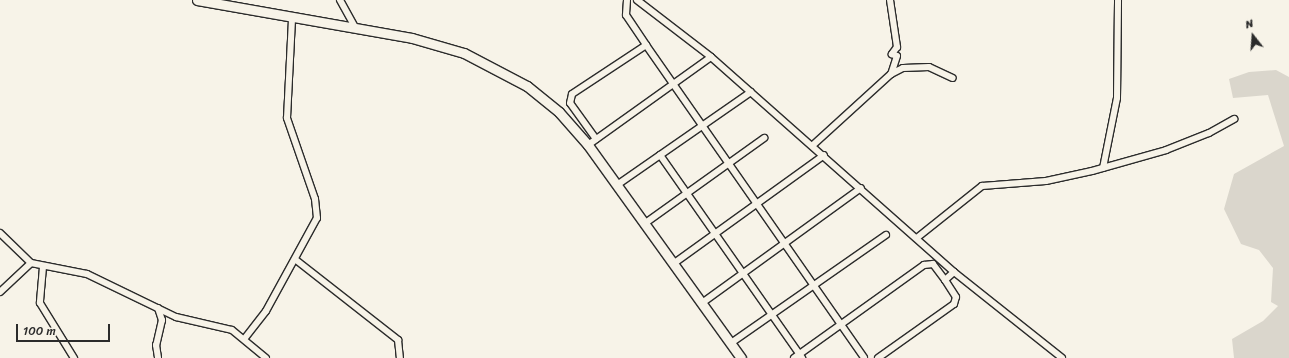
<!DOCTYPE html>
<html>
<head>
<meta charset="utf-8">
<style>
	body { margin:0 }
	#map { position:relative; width:1289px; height:358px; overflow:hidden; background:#f7f3e8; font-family:Sriracha,sans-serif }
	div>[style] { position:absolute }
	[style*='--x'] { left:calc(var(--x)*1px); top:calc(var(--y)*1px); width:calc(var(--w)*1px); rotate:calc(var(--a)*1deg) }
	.green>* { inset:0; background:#dad6cc }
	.roads { filter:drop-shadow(1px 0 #2b2b2b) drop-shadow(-1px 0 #2b2b2b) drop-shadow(0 1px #2b2b2b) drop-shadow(0 -1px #2b2b2b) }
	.minor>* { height:6px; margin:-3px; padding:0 3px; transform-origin:3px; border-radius:3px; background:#f7f3e8 }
	.secondary>* { height:9px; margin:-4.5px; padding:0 4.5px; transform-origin:4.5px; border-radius:4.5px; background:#f7f3e8 }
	span { translate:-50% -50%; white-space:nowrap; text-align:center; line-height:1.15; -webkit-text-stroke:3.5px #f7f3e8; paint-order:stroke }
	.north { position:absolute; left:1233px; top:16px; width:40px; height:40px; -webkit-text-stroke:3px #f7f3e8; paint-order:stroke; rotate:343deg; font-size:11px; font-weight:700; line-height:16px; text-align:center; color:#2b2b2b }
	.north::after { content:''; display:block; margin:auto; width:14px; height:18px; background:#2b2b2b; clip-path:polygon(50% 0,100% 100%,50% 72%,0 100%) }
	.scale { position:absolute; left:16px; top:324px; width:94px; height:18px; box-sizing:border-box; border:2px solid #2b2b2b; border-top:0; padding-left:5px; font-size:12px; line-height:14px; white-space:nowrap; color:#2b2b2b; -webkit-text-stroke:3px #f7f3e8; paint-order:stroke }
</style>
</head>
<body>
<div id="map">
	<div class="green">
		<i style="clip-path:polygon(1276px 70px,1289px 77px,1289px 358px,1234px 358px,1232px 339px,1263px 321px,1278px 306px,1271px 302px,1273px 268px,1259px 250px,1241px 244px,1224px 209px,1234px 174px,1284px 146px,1268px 95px,1233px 98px,1229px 79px,1249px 72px)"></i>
	</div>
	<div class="roads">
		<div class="minor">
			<i style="--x:340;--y:0;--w:31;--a:61"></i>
			<i style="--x:627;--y:0;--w:15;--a:94"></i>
			<i style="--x:626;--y:15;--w:36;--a:56"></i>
			<i style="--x:646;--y:45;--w:381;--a:55.1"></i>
			<i style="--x:637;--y:0;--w:93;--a:37.6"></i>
			<i style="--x:711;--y:57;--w:324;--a:41.5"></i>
			<i style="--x:954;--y:272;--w:138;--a:38.5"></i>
			<i style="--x:890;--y:0;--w:48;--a:81.5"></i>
			<i style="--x:897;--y:47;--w:9;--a:126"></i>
			<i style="--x:892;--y:54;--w:5;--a:22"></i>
			<i style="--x:897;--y:56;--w:19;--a:108"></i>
			<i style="--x:596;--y:139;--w:44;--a:-125.8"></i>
			<i style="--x:570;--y:103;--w:9;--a:-77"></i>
			<i style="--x:572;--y:94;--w:89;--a:-33.5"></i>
			<i style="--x:588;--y:145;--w:151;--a:-35.6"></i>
			<i style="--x:813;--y:145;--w:105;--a:-42.3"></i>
			<i style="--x:891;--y:74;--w:13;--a:-27"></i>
			<i style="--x:903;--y:68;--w:26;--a:-2"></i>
			<i style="--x:929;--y:67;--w:26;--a:25"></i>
			<i style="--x:660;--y:155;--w:248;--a:55"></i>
			<i style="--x:1103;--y:168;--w:71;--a:-78.7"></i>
			<i style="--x:1117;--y:98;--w:98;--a:-89.4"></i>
			<i style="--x:617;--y:185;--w:163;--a:-34.8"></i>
			<i style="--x:644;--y:224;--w:148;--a:-35.6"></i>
			<i style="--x:0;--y:233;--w:43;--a:44.1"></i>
			<i style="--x:31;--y:263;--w:57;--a:11.1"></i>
			<i style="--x:87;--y:274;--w:99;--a:25.8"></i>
			<i style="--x:176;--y:317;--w:57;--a:13.1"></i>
			<i style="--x:232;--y:330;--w:44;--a:39.5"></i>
			<i style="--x:918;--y:237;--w:82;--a:-38.6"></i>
			<i style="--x:982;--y:186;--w:64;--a:-4.5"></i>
			<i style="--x:1046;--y:181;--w:47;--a:-12.3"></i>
			<i style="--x:1092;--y:171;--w:77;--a:-15.8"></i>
			<i style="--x:1166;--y:150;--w:46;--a:-21.6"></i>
			<i style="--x:1209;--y:133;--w:29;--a:-29"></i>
			<i style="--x:296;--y:260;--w:130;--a:38.1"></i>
			<i style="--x:398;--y:340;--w:18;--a:84"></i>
			<i style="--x:673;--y:264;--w:186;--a:-35.8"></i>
			<i style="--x:43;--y:267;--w:36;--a:95"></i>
			<i style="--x:40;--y:303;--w:65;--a:58.3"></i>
			<i style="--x:0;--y:292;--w:42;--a:-43.1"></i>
			<i style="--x:702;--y:303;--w:196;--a:-35.9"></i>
			<i style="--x:158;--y:308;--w:13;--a:72"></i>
			<i style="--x:162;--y:320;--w:26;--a:103"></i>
			<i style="--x:156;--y:345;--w:13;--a:81"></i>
			<i style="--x:245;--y:338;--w:34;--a:-52"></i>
			<i style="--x:266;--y:311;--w:106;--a:-61.3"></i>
			<i style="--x:317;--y:218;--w:19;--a:-96"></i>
			<i style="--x:315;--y:199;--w:86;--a:-109.1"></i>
			<i style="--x:287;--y:118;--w:100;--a:-87.1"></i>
			<i style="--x:731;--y:343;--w:189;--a:-34.9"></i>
			<i style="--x:794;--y:358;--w:160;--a:-35.6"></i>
			<i style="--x:924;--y:265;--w:9;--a:-6"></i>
			<i style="--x:933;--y:264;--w:20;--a:53"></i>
			<i style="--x:878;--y:358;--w:93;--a:-35.4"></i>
			<i style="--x:954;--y:304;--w:7;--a:-74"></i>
			<i style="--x:956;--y:297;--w:20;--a:-123"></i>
			<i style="--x:945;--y:280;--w:12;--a:-42"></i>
		</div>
		<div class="secondary">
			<i style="--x:197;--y:0;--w:218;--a:10"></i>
			<i style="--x:412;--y:38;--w:54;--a:16.1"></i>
			<i style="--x:464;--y:53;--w:71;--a:27.6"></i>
			<i style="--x:527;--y:86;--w:41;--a:39.1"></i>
			<i style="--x:559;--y:112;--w:44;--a:48.7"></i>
			<i style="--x:588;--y:145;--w:262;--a:54.3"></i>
		</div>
	</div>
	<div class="north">N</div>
	<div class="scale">100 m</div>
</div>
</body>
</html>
